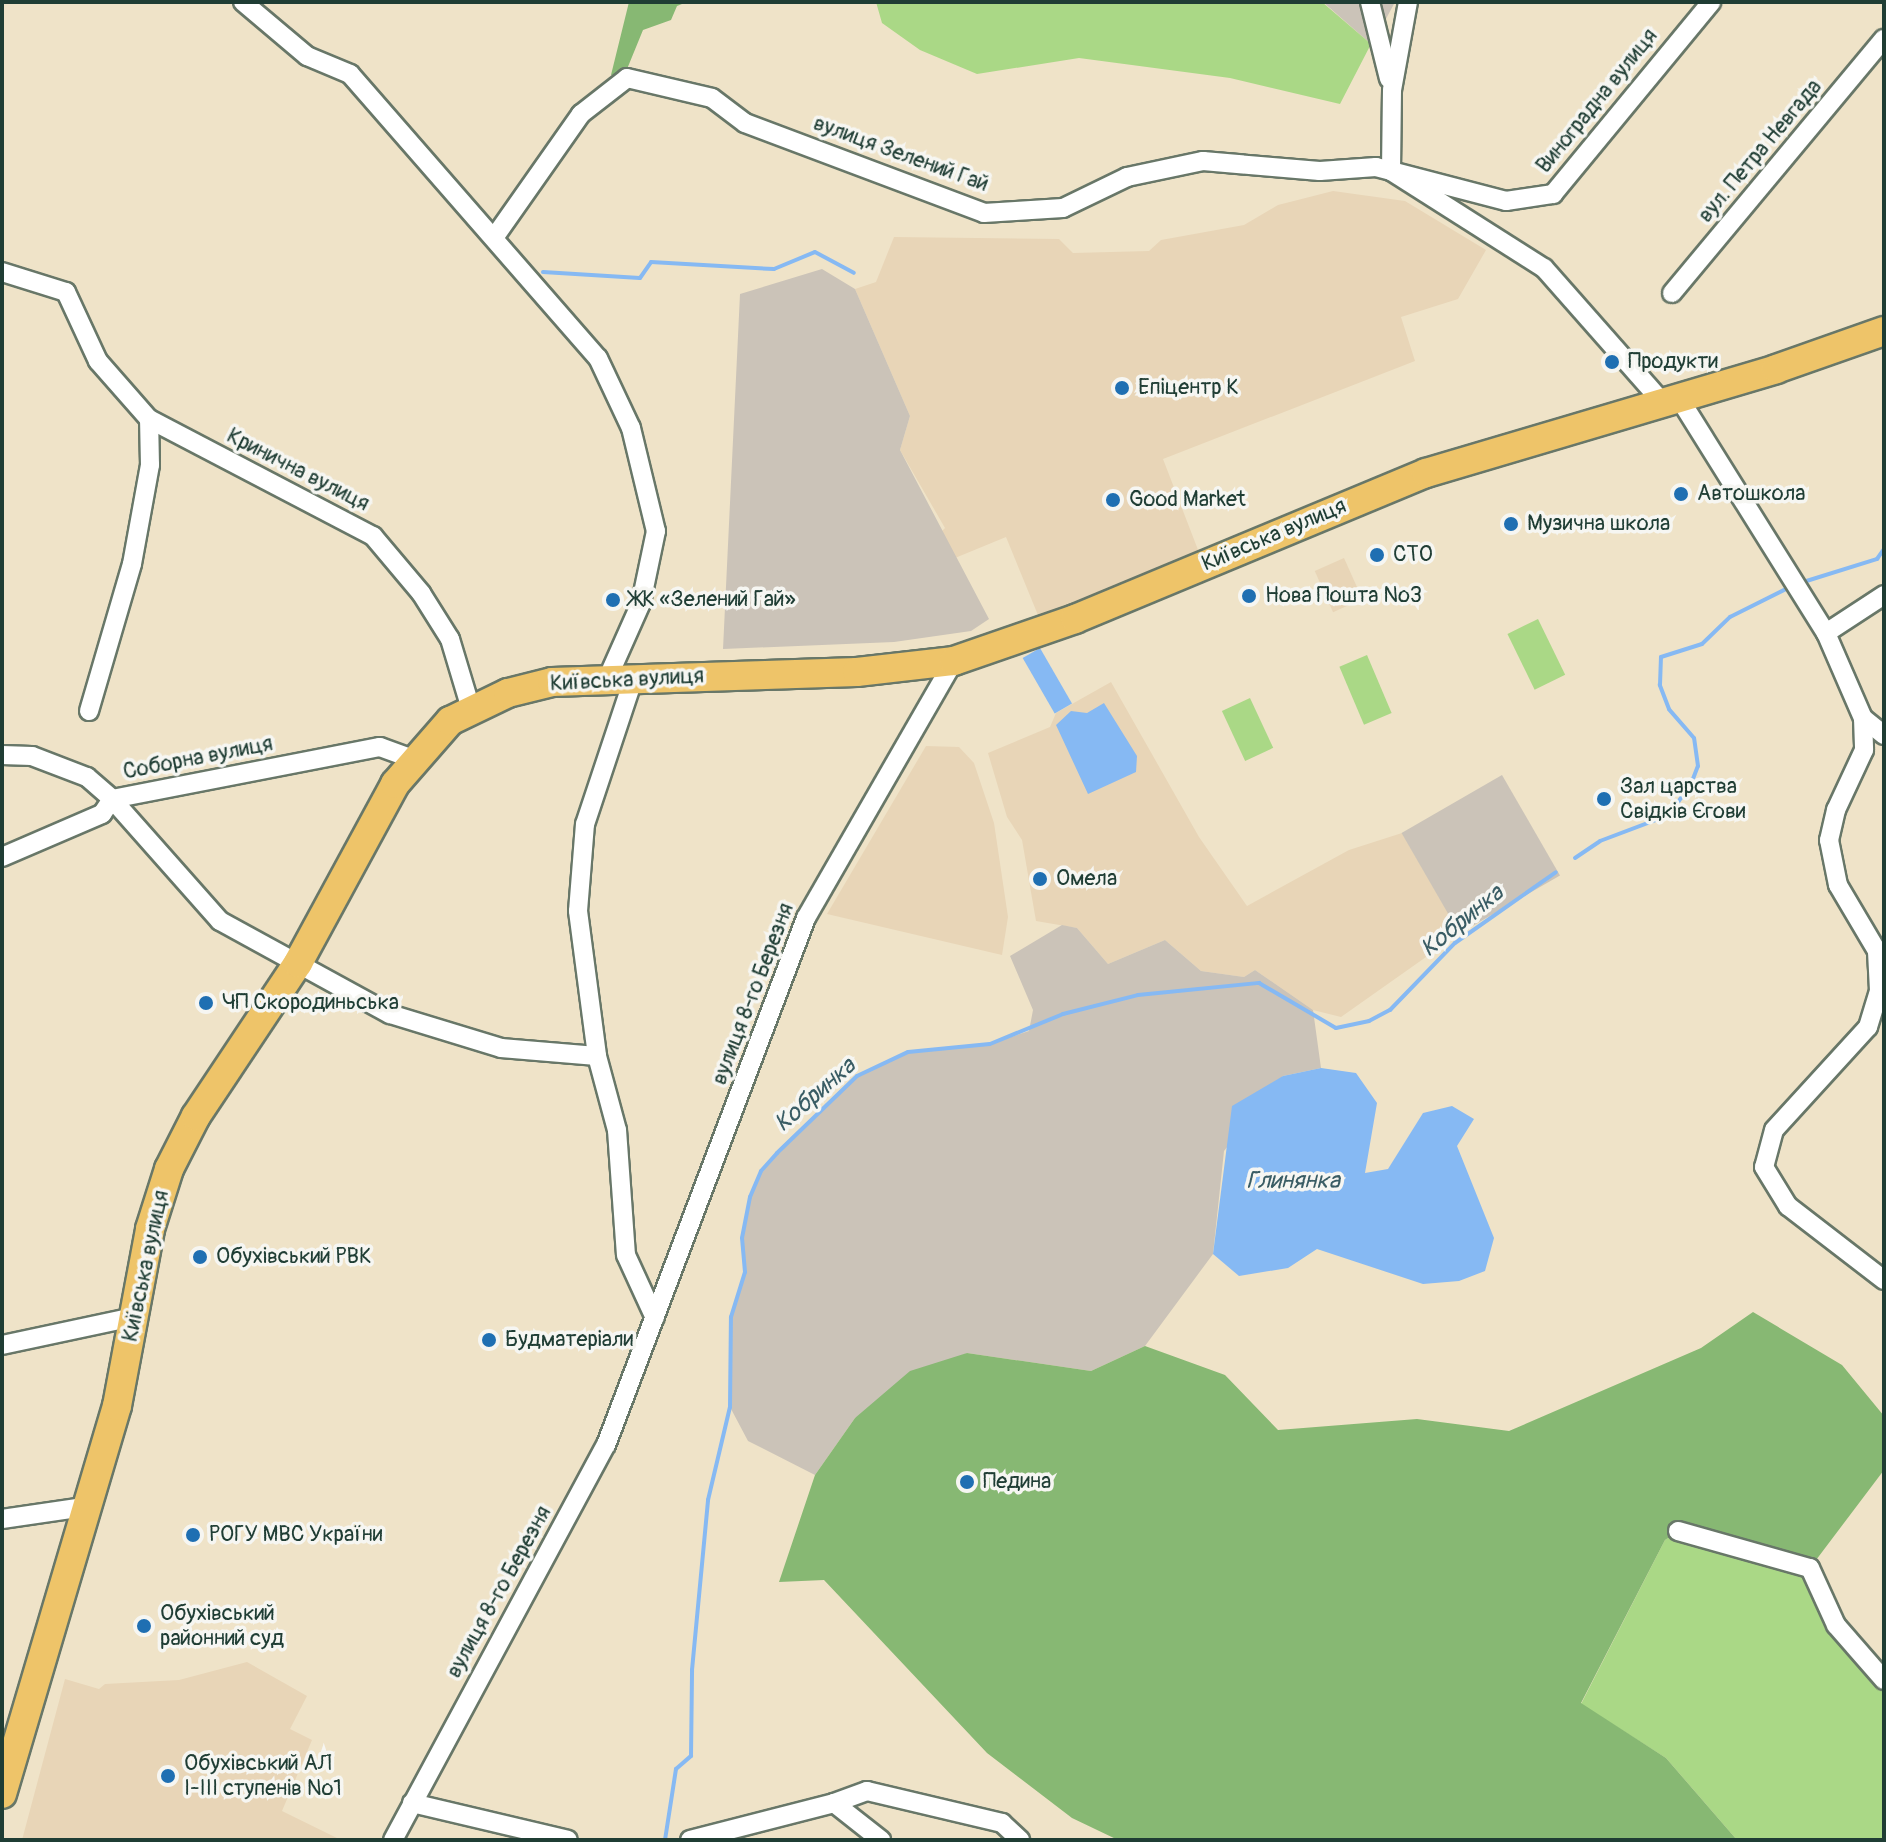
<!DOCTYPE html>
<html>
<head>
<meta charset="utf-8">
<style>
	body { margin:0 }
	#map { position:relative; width:1886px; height:1842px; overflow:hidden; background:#efe3c8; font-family:Pangolin,sans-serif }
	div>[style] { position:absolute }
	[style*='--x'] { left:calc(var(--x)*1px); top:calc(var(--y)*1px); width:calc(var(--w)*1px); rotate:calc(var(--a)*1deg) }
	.built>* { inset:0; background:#e8d5b7; transform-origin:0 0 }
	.industrial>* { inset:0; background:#cbc3b8; transform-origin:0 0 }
	.green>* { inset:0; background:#aad886; transform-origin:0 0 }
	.forest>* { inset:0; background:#87b873 }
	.water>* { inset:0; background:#86b9f3; transform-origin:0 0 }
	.stream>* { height:4px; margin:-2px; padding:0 2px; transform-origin:2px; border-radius:2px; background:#86b9f3 }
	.roads { filter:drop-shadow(2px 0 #687768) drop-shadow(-2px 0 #687768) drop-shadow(0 2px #687768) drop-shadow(0 -2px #687768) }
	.minor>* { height:18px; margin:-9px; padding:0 9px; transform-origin:9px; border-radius:9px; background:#fff }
	.primary>* { height:28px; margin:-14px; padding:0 14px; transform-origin:14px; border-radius:14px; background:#eec469 }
	.dots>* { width:22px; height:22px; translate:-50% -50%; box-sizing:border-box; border:4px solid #f6f6f2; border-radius:50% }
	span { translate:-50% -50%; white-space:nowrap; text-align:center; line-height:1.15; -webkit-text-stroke:7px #f6f6f2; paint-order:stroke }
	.street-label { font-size:22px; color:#1f3d34 }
	.poi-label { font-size:22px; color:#1f3d34 }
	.left { translate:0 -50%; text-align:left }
	.water-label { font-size:24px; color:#395c64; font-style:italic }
	.frame { position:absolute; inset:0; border:4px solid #1f3d34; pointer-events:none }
</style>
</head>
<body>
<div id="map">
	<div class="built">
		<i style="clip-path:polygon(1333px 191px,1405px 201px,1486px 250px,1458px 299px,1401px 317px,1415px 361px,1163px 459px,1200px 555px,1040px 620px,1006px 537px,955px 558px,941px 532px,945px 528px,900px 450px,910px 416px,855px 289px,876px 282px,894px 237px,1059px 239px,1073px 253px,1149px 251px,1161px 240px,1244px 225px,1278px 205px)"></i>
		<i style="left:1344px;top:558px;width:45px;height:32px;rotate:66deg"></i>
		<i style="clip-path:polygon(1111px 682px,1199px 837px,1247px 906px,1349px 850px,1402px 833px,1460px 933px,1341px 1017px,1313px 1010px,1255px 970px,1244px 977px,1201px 971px,1165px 940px,1108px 964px,1077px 928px,1036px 921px,1022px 840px,1007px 817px,988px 753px,1050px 727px,1056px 713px)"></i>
		<i style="clip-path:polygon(926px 746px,959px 747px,974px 763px,994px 823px,1008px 917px,1002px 955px,827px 914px)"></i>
		<i style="clip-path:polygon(247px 1662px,307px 1696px,290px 1729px,312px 1740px,282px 1811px,341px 1840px,22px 1840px,65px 1679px,99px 1689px,105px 1684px,179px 1680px)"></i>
	</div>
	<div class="industrial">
		<i style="clip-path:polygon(1323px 2px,1395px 2px,1372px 45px)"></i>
		<i style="clip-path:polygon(822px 269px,855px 289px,910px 416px,900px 450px,989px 619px,971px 631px,894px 642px,723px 649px,740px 294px)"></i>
		<i style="left:1502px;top:775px;width:116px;height:116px;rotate:60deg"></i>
		<i style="clip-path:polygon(1062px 925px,1077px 928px,1108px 964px,1165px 940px,1201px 971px,1244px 977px,1255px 970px,1313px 1010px,1321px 1068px,1283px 1076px,1224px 1151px,1213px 1254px,1145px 1346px,1091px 1371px,967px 1353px,855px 1418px,815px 1475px,748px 1441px,730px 1407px,731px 1317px,745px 1272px,742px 1238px,750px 1197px,761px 1171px,857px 1076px,908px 1052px,990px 1044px,1029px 1031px,1033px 1010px,1010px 956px)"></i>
	</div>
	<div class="green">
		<i style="clip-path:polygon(876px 2px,1322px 2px,1371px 44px,1340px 104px,1230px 78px,1079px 58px,977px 74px,920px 50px,882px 23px)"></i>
		<i style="left:1538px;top:619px;width:62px;height:34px;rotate:64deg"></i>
		<i style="left:1367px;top:655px;width:63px;height:30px;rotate:67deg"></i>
		<i style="left:1250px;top:698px;width:55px;height:31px;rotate:65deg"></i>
		<i style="clip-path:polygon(1678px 1531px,1810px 1568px,1836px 1625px,1884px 1680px,1884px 1840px,1737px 1840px,1666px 1758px,1581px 1704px,1665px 1540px)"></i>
	</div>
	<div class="forest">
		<i style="clip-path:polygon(629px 2px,687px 2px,677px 6px,671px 20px,643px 30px,625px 74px,611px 75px)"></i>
		<i style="clip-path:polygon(1753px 1312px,1842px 1365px,1884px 1416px,1884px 1470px,1810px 1568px,1679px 1531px,1665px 1540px,1581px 1703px,1666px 1758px,1737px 1840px,1118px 1840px,1072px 1818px,987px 1753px,824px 1580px,779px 1582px,815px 1475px,855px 1418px,910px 1371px,967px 1353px,1091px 1371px,1145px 1346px,1225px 1375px,1278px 1430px,1417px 1419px,1509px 1431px,1701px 1348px)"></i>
	</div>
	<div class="water">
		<i style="left:1040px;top:648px;width:64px;height:20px;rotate:60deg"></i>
		<i style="clip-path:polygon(1104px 703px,1137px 756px,1136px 772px,1088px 794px,1056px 725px,1071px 711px,1087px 713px)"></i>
		<i style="clip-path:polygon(1321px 1068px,1356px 1073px,1377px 1103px,1365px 1173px,1388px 1169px,1423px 1113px,1452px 1106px,1474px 1119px,1457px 1146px,1494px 1238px,1485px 1271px,1459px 1281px,1423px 1284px,1317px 1249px,1288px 1268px,1239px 1276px,1213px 1254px,1232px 1106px,1283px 1076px)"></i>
	</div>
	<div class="stream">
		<i style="--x:543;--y:272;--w:97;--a:3.5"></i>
		<i style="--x:640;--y:278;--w:19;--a:-55"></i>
		<i style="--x:651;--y:262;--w:123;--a:3.3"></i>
		<i style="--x:774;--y:269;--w:44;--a:-22.5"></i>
		<i style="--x:815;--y:252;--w:44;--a:28.3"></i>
		<i style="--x:1800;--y:583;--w:81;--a:-17.3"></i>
		<i style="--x:1877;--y:559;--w:12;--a:-55"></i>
		<i style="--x:1575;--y:858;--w:30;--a:-34"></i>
		<i style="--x:1600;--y:841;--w:74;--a:-20.6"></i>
		<i style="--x:1669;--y:815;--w:38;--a:-55"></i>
		<i style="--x:1691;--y:784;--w:19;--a:-69"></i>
		<i style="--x:1698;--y:766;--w:28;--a:-98"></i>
		<i style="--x:1694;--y:738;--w:38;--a:-131"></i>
		<i style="--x:1669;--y:709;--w:26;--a:-111"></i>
		<i style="--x:1660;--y:685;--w:28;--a:-88"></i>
		<i style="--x:1661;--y:657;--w:43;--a:-17.6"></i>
		<i style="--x:1702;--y:644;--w:39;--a:-44"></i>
		<i style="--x:1730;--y:617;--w:69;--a:-26.6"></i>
		<i style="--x:665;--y:1840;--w:72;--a:-81.2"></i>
		<i style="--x:676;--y:1769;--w:20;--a:-41"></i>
		<i style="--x:691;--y:1756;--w:86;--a:-89.3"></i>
		<i style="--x:692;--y:1670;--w:171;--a:-84.6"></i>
		<i style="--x:708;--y:1500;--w:96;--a:-76.7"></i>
		<i style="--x:730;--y:1407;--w:90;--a:-89.4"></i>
		<i style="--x:731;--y:1317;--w:47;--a:-72.7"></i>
		<i style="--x:745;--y:1272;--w:34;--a:-95"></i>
		<i style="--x:742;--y:1238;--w:42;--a:-79"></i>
		<i style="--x:750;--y:1197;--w:28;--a:-67"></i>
		<i style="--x:761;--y:1171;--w:24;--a:-48"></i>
		<i style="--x:777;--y:1153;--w:111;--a:-43.9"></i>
		<i style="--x:857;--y:1076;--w:56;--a:-25.2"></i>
		<i style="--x:908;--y:1052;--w:82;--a:-5.6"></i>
		<i style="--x:990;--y:1044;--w:79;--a:-22.3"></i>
		<i style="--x:1063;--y:1014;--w:77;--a:-14.2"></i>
		<i style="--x:1138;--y:995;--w:122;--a:-5.7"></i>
		<i style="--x:1259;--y:983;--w:89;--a:30.3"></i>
		<i style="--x:1336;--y:1028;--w:34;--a:-12"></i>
		<i style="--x:1369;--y:1021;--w:24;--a:-28"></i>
		<i style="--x:1390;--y:1010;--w:93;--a:-45.9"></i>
		<i style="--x:1455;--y:943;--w:123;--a:-35.1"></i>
	</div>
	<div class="roads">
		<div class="minor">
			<i style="--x:243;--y:2;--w:84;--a:40.2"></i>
			<i style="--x:307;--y:56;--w:47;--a:22.7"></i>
			<i style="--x:350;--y:74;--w:377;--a:48.9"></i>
			<i style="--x:598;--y:358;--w:77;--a:64.8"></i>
			<i style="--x:631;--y:428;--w:106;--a:76.4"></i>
			<i style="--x:656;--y:531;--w:74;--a:101.8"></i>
			<i style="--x:641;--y:603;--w:81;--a:114"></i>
			<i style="--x:1370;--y:2;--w:79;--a:76.1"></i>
			<i style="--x:1408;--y:2;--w:89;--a:100.3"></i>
			<i style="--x:1392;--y:90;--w:81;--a:90.7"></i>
			<i style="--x:1391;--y:171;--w:119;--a:14.6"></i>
			<i style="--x:1506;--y:201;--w:48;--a:-8.5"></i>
			<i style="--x:1553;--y:194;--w:249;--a:-50.5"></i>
			<i style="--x:496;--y:235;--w:148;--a:-54.9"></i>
			<i style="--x:581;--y:114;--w:58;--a:-38"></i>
			<i style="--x:627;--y:78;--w:87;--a:13.2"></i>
			<i style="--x:712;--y:98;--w:41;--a:37.1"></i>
			<i style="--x:745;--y:123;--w:255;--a:20.6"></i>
			<i style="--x:984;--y:213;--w:79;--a:-3.6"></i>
			<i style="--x:1063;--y:208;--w:71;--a:-25.8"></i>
			<i style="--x:1127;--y:177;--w:78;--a:-11.9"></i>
			<i style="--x:1203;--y:161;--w:117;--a:4.9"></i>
			<i style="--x:1320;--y:171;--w:56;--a:-4.1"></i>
			<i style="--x:1376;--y:167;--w:16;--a:15"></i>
			<i style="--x:1391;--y:171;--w:181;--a:32.4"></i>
			<i style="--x:1544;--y:268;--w:180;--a:48.6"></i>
			<i style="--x:2;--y:272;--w:67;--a:17.4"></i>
			<i style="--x:66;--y:292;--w:76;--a:65.1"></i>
			<i style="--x:98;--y:361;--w:77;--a:48.7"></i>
			<i style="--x:149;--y:419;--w:253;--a:27.6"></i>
			<i style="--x:373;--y:536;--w:75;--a:49.9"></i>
			<i style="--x:421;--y:593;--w:54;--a:57.8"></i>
			<i style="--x:450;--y:639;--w:73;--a:73.3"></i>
			<i style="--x:1672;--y:293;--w:331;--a:-50.2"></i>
			<i style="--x:1679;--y:398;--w:277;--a:58"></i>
			<i style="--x:1826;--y:633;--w:93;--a:66.5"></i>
			<i style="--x:1863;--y:718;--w:27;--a:39"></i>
			<i style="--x:1826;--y:633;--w:69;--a:-33.2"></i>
			<i style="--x:634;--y:677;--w:155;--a:108.4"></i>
			<i style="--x:585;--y:824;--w:87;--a:94.6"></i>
			<i style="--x:578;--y:911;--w:146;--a:82.5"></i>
			<i style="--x:597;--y:1056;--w:77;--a:74.9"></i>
			<i style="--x:617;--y:1130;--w:125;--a:85.9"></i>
			<i style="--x:626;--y:1255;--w:69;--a:65.3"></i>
			<i style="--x:89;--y:711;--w:153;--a:-73.7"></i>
			<i style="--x:132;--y:564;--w:101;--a:-79.7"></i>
			<i style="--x:150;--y:465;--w:46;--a:-91.2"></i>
			<i style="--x:1863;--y:718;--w:32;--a:88"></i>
			<i style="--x:1864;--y:750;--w:66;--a:115"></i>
			<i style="--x:1836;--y:810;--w:31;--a:103"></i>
			<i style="--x:1829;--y:840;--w:46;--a:78.7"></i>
			<i style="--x:1838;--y:885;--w:77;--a:59.4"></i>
			<i style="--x:1877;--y:951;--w:40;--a:87.1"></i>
			<i style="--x:1879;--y:991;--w:38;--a:107"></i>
			<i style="--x:1868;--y:1027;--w:139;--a:132.4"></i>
			<i style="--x:1774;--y:1130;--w:38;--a:105"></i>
			<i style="--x:1764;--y:1167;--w:46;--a:58.4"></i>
			<i style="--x:1788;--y:1206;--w:121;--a:37.6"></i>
			<i style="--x:2;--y:755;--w:30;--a:2"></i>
			<i style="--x:32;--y:756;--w:59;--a:20.9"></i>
			<i style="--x:87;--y:777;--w:33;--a:41"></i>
			<i style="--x:112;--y:799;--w:273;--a:-11"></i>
			<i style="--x:380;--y:747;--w:35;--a:20"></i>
			<i style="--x:2;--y:857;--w:109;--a:-23.3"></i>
			<i style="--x:102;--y:814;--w:18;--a:-56"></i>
			<i style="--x:112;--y:799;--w:163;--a:48.5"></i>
			<i style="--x:220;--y:921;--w:194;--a:28.7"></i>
			<i style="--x:390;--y:1014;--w:116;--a:17"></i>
			<i style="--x:501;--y:1048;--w:96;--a:4.8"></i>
			<i style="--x:2;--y:1345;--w:135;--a:-12"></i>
			<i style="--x:2;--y:1519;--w:83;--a:-8.3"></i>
			<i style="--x:1678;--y:1531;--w:137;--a:15.7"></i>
			<i style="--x:1810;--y:1568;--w:63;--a:65.5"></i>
			<i style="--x:1836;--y:1625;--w:73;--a:48.9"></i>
			<i style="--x:412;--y:1803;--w:160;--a:13.3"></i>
			<i style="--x:834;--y:1803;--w:35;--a:-20"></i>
			<i style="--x:867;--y:1791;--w:139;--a:13.3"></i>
			<i style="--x:1002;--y:1823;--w:25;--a:43"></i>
			<i style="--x:393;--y:1840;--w:449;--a:-61.7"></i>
			<i style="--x:606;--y:1445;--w:564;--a:-69.22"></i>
			<i style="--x:806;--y:918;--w:297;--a:-60.1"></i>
			<i style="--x:690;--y:1840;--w:149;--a:-14.4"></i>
			<i style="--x:834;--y:1803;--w:60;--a:38.2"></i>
		</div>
		<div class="primary">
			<i style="--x:2;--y:1794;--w:405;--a:-73.5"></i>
			<i style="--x:117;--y:1406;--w:180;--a:-79.4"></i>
			<i style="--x:150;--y:1229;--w:63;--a:-72.4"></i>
			<i style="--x:169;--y:1169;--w:59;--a:-63"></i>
			<i style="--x:196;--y:1116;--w:184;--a:-56.3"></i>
			<i style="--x:298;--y:963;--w:204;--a:-61.5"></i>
			<i style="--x:395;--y:784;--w:84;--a:-48.9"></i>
			<i style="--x:450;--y:721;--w:64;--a:-25.8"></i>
			<i style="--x:508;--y:693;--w:45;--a:-14"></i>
			<i style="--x:552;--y:682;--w:305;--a:-1.9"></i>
			<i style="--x:857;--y:672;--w:98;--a:-6.5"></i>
			<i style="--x:954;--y:661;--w:128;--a:-19.1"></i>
			<i style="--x:1075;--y:619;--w:380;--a:-22.6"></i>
			<i style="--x:1426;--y:473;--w:365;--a:-16.5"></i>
			<i style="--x:1776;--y:369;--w:114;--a:-19.4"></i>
		</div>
	</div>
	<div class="dots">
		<i style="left:1612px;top:362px;background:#1f6fb2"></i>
		<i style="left:1122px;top:388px;background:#1f6fb2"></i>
		<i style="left:1681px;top:494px;background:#1f6fb2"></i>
		<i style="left:1113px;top:500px;background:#1f6fb2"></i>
		<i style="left:1511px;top:524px;background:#1f6fb2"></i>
		<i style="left:1377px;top:555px;background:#1f6fb2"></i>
		<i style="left:1249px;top:596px;background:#1f6fb2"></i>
		<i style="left:613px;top:600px;background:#1f6fb2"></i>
		<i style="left:1604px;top:799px;background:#1f6fb2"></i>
		<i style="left:1040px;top:879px;background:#1f6fb2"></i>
		<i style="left:206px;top:1003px;background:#1f6fb2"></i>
		<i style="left:200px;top:1257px;background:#1f6fb2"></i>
		<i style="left:489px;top:1340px;background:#1f6fb2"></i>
		<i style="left:967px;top:1482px;background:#1f6fb2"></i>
		<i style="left:193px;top:1535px;background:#1f6fb2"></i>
		<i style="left:144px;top:1626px;background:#1f6fb2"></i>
		<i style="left:168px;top:1776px;background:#1f6fb2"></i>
	</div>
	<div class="street-label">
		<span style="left:1597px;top:101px;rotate:-51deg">Виноградна вулиця</span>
		<span style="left:1760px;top:151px;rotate:-50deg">вул. Петра Невгада</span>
		<span style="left:901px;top:154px;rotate:20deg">вулиця Зелений Гай</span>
		<span style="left:298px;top:470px;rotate:27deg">Кринична вулиця</span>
		<span style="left:1274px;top:535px;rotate:-23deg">Київська вулиця</span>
		<span style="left:627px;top:680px;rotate:-3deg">Київська вулиця</span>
		<span style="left:198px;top:758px;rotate:-11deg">Соборна вулиця</span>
		<span style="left:753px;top:994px;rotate:-69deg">вулиця 8-го Березня</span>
		<span style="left:146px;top:1266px;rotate:-78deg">Київська вулиця</span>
		<span style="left:499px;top:1592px;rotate:-61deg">вулиця 8-го Березня</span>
	</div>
	<div class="poi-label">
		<span class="left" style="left:1628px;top:362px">Продукти</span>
		<span class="left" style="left:1138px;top:388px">Епіцентр К</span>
		<span class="left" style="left:1697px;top:494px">Автошкола</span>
		<span class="left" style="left:1129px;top:500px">Good Market</span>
		<span class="left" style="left:1527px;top:524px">Музична школа</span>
		<span class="left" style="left:1393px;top:555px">СТО</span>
		<span class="left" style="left:1265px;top:596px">Нова Пошта №3</span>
		<span class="left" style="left:629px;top:600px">ЖК «Зелений Гай»</span>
		<span class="left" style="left:1620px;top:799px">Зал царства<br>Свідків Єгови</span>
		<span class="left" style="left:1056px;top:879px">Омела</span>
		<span class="left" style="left:222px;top:1003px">ЧП Скородиньська</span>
		<span class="left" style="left:216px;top:1257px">Обухівський РВК</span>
		<span class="left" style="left:505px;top:1340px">Будматеріали</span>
		<span class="left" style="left:983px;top:1482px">Педина</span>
		<span class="left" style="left:209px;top:1535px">РОГУ МВС України</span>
		<span class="left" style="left:160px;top:1626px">Обухівський<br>районний суд</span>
		<span class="left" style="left:184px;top:1776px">Обухівський АЛ<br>І-ІІІ ступенів №1</span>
	</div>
	<div class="water-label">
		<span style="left:1462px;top:921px;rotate:-39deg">Кобринка</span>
		<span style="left:815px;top:1095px;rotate:-41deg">Кобринка</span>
		<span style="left:1293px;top:1181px">Глинянка</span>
	</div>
	<div class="frame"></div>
</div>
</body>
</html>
